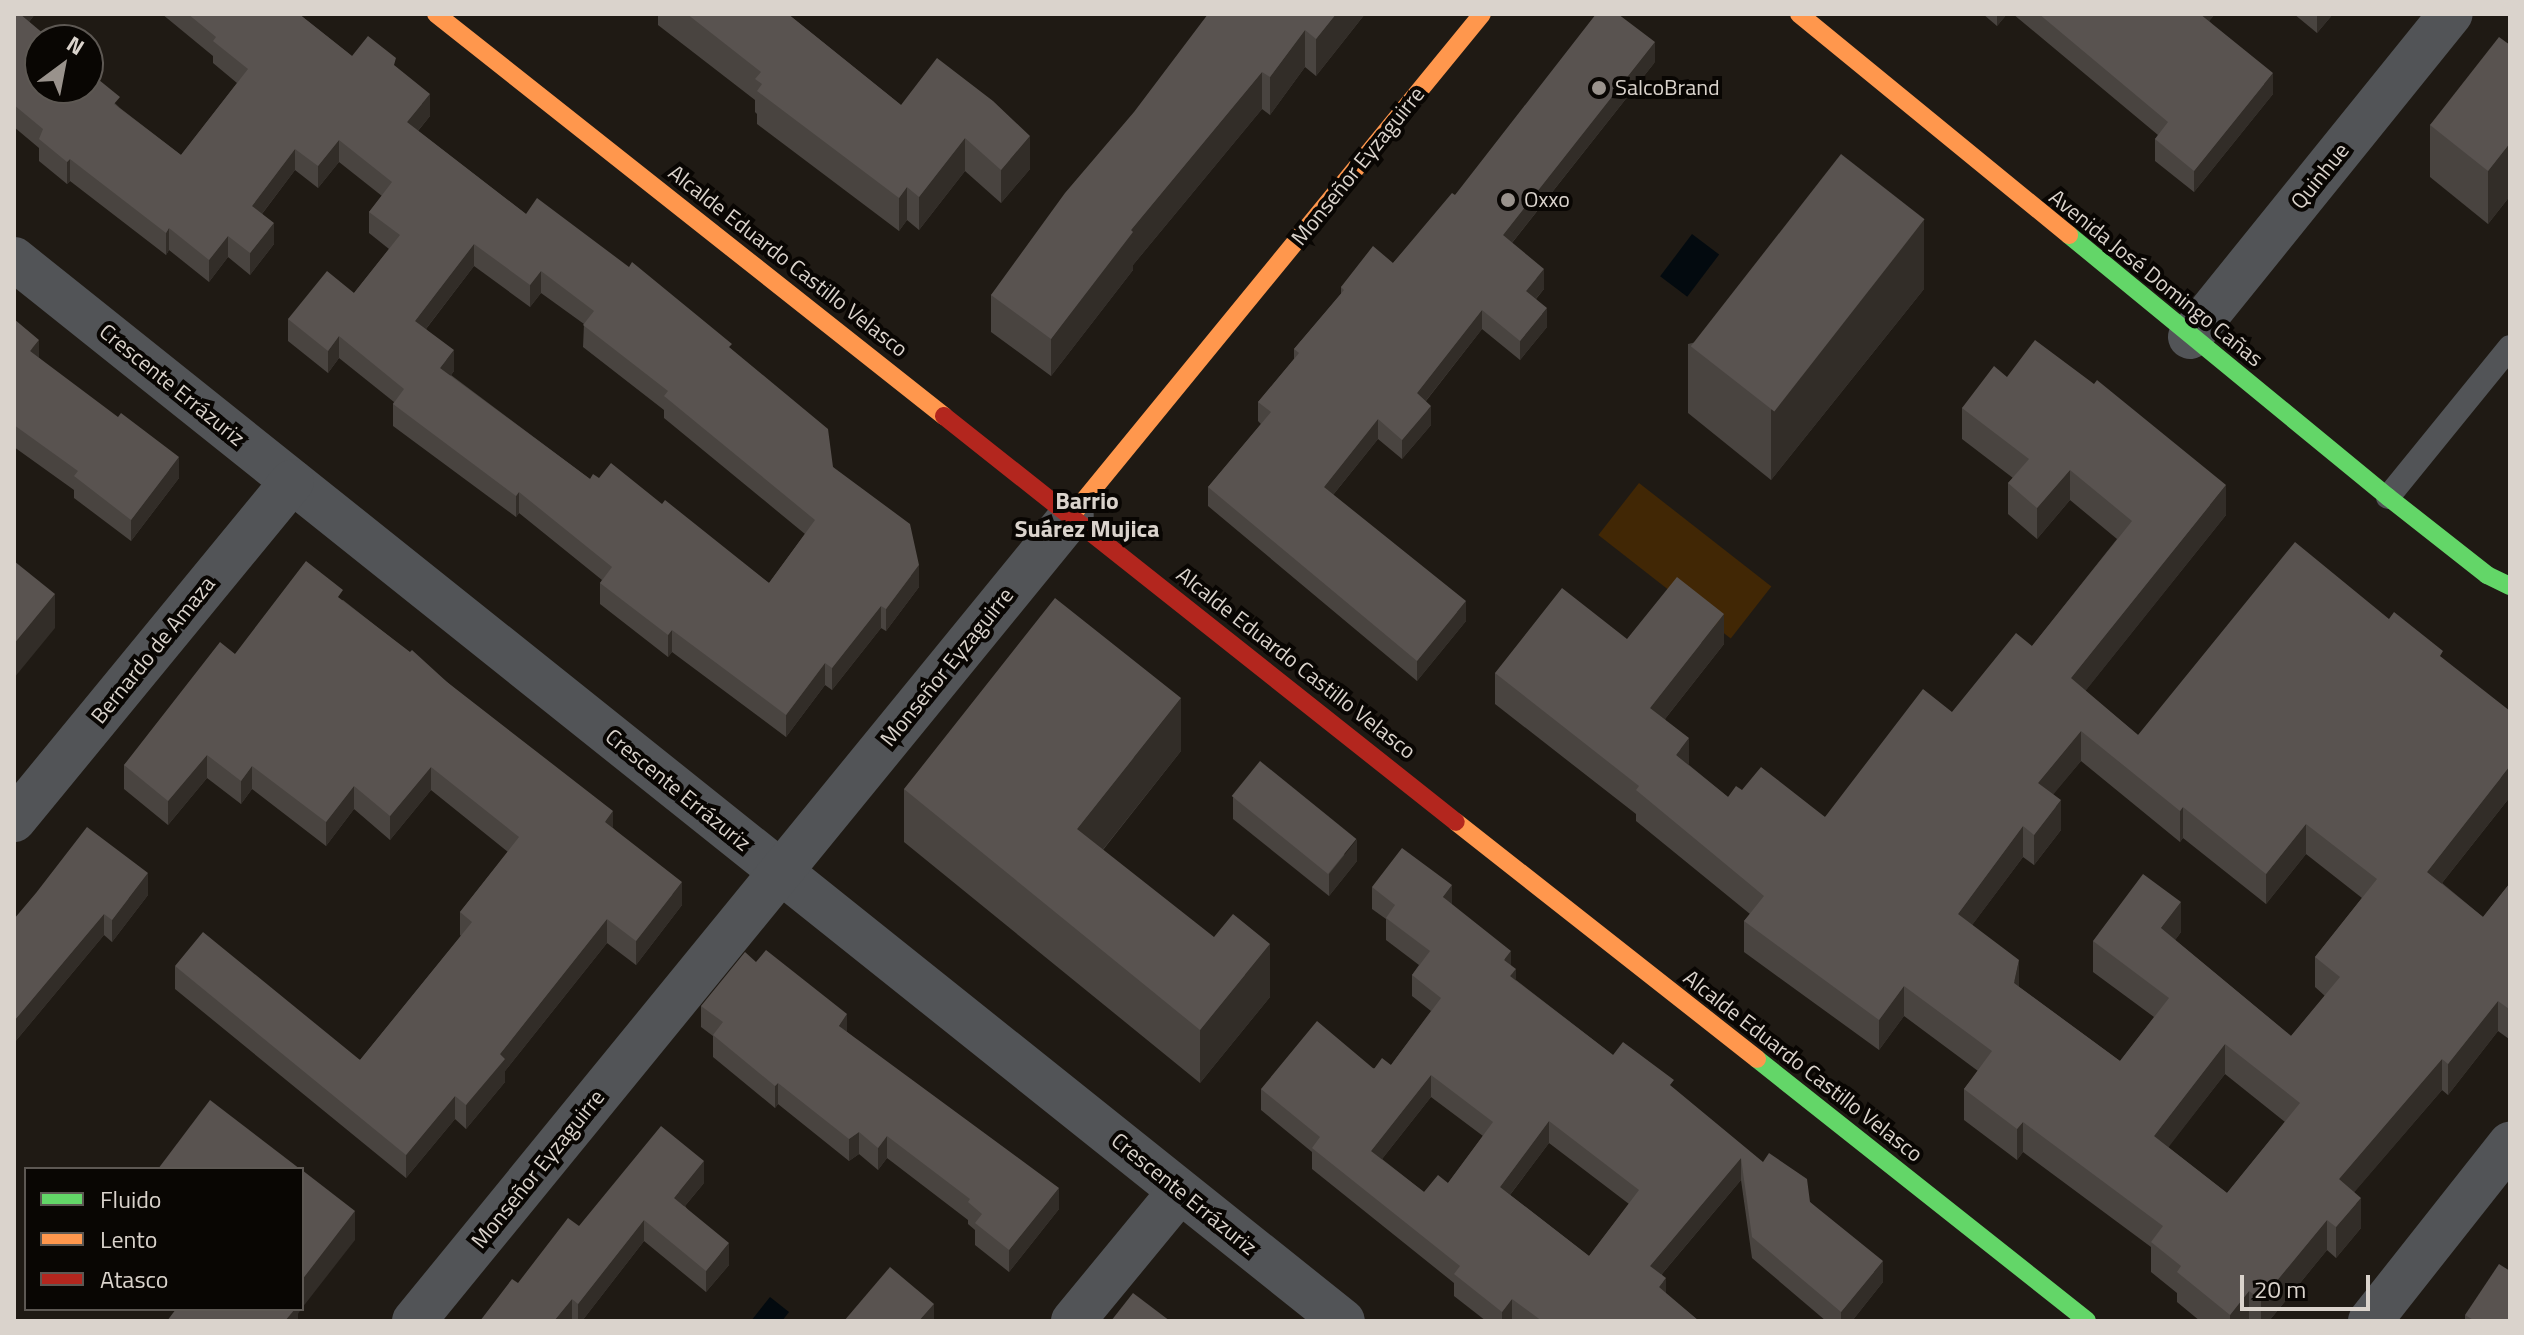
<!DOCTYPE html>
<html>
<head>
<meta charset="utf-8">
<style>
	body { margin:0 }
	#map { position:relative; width:2524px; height:1335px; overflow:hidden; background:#1f1a14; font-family:"Titillium Web",sans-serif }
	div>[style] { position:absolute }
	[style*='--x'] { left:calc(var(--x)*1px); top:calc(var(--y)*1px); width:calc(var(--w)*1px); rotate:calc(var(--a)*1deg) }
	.green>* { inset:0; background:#412705; transform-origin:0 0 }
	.water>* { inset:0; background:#030a0f; transform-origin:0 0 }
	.lane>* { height:24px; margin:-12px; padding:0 12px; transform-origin:12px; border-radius:12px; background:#525457 }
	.street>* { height:44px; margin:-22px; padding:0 22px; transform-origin:22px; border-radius:22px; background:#525457 }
	.fast>* { height:18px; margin:-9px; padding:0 9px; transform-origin:9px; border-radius:9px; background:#63d668 }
	.slow>* { height:18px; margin:-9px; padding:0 9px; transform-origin:9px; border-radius:9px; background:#ff974d }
	.jam>* { height:18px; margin:-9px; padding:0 9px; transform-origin:9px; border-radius:9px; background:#b3261e }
	.wall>* { inset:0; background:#494440 }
	.shaded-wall>* { inset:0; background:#322d28; transform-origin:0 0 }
	.building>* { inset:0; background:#595350; transform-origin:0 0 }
	.dots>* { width:22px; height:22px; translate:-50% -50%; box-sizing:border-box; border:4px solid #090603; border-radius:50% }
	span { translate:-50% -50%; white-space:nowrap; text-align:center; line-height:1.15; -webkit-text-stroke:8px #090603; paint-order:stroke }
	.poi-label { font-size:22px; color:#dad3cc }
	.left { translate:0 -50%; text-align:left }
	.street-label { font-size:22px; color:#dad3cc }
	.neighbourhood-label { font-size:24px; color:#dad3cc; font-weight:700 }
	.frame { position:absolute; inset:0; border:16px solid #dad3cc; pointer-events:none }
	.legend { position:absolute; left:24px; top:1167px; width:280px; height:144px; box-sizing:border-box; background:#090603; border:2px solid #5d5853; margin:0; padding:10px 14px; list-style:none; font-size:24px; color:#dad3cc }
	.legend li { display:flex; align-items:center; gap:16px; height:40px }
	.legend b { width:40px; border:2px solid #5d5853 }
	.north { position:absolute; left:24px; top:24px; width:80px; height:80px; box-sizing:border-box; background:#090603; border:2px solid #5d5853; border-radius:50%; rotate:32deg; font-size:22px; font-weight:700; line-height:32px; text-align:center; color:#dad3cc }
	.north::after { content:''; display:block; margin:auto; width:28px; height:36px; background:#99928c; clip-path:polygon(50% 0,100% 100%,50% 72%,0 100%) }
	.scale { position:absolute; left:2240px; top:1275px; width:130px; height:36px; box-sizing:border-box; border:4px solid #dad3cc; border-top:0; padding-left:10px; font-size:24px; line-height:28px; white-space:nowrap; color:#dad3cc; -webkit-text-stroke:6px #090603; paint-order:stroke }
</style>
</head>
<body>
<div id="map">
	<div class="green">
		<i style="left:1639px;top:483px;width:168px;height:66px;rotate:38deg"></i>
	</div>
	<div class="water">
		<i style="left:1692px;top:234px;width:34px;height:53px;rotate:37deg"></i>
		<i style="clip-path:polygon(770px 1297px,789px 1312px,782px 1321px,751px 1321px)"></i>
	</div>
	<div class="lane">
		<i style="--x:2388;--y:497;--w:193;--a:-50.9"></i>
	</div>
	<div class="street">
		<i style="--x:14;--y:259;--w:1701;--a:38.63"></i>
		<i style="--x:2190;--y:337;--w:415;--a:-51.1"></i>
		<i style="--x:14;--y:820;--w:438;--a:-50.6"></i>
		<i style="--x:414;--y:1321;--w:1040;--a:-50.77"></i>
		<i style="--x:1073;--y:1321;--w:168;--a:-50.5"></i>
		<i style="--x:2370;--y:1321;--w:226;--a:-51.7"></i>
	</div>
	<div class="fast">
		<i style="--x:2069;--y:235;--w:413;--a:39.4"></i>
		<i style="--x:2388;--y:497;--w:126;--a:38.2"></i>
		<i style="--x:2487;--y:575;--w:25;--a:26"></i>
		<i style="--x:1757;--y:1059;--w:421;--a:38.4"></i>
	</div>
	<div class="slow">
		<i style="--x:436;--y:14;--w:648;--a:38.36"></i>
		<i style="--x:1799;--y:14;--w:349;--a:39.3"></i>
		<i style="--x:1072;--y:515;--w:647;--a:-50.7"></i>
		<i style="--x:1456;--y:822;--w:383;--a:38.2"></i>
	</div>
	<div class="jam">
		<i style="--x:944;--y:416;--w:653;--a:38.41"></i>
	</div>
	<div class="wall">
		<i style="clip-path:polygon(evenodd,14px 14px,35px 14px,29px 22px,120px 108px,181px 155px,237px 83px,213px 63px,213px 56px,162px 14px,299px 14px,352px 56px,396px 67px,430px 116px,418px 131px,526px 214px,732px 350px,833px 467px,919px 587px,886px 631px,881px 628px,832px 690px,825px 685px,786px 737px,672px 652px,668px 657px,600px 604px,600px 583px,602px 580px,519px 513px,516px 517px,393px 426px,393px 404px,394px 402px,339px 358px,328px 373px,288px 341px,288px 319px,354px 293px,389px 249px,369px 233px,369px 212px,382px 196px,339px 162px,318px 188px,295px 170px,262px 214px,274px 244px,250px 275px,228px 257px,209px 282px,169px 250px,166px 255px,70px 181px,67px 184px,39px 161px,39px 148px,14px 127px,14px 14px,474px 266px,530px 307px,541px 293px,584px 324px,583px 347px,664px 410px,664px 418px,805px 534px,769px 583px,662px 504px,599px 478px,590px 479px,451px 375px,454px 371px,426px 329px,474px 266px)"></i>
		<i style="clip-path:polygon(658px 14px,788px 14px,901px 105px,1030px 169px,1001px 203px,965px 171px,919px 230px,907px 220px,899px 231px,757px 124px,757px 114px,755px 112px,755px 100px,658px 25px)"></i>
		<i style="clip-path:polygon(1365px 14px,1316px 76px,1305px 67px,1270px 115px,1262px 109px,1133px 265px,1133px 270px,1051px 376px,991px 332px,991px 295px,1263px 15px)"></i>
		<i style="clip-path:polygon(1983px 14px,2007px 14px,1997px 26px)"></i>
		<i style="clip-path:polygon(2013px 14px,2215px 14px,2209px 21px,2273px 94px,2194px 192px,2155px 161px,2155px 139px,2158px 135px)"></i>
		<i style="clip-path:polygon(2294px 14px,2333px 14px,2317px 33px)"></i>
		<i style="clip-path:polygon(2510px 45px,2510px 196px,2488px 224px,2430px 177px,2430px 125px)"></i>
		<i style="clip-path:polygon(1655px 62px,1512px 243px,1544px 289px,1536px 299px,1547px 327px,1520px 360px,1482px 329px,1426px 401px,1431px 425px,1402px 459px,1378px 439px,1333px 495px,1466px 621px,1417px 681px,1208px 506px,1208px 487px,1261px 424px,1258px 421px,1258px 402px,1294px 359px,1294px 349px,1341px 294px,1341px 287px,1393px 263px,1455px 195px)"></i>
		<i style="clip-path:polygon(1924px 289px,1771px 480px,1688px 413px,1688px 344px)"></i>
		<i style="clip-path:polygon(14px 319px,39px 358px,179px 478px,131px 541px,74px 498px,74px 490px,14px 447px)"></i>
		<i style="clip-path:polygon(evenodd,2007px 377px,2226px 515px,2085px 691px,2138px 735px,2389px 619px,2443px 659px,2510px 797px,2442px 883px,2483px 917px,2510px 883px,2510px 1038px,2509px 1039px,2498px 1031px,2448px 1095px,2442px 1090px,2354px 1192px,2361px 1228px,2336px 1258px,2327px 1250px,2269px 1321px,2200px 1321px,2177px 1302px,2177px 1293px,2151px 1272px,2151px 1247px,2023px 1152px,2017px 1160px,1964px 1120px,1964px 1089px,1978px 1071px,1904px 1016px,1879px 1050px,1744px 952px,1744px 921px,1750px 914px,1636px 821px,1636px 814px,1495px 704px,1495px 673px,1627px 639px,1724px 644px,1665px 719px,1689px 765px,1728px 797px,1742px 790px,1825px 817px,2032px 646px,2117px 539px,2070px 500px,2037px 539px,2008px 514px,2008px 483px,2013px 478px,1962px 439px,1962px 408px,2007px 377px,2081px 761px,2180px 842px,2183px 838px,2266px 904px,2306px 854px,2362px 898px,2315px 957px,2315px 987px,2325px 996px,2291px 1036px,2175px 940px,2181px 932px,2093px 941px,2093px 972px,2154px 1017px,2120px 1061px,2019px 987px,1972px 925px,2023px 857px,2034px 865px,2061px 830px,2053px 794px,2081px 761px,2007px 377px,2225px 1074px,2285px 1122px,2227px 1193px,2168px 1147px,2225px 1074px)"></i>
		<i style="clip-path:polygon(343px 600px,447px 682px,613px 828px,682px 905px,636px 965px,607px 943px,505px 1071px,505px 1082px,466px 1129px,455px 1119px,406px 1178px,175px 989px,175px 966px,360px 1060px,461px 936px,460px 935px,460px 912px,508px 852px,431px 790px,390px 840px,354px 809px,326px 846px,252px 789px,241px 804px,207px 778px,168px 825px,124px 789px,124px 765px,235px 654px)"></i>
		<i style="clip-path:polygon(1181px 751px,1103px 850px,1270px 997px,1200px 1083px,904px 842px,904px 789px)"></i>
		<i style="clip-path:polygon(1233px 797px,1357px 861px,1329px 896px,1233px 819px)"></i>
		<i style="clip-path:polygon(evenodd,1372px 887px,1452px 905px,1511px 965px,1516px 980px,1613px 1055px,1674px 1089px,1810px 1202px,1883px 1282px,1852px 1321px,1826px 1321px,1752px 1258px,1741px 1180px,1662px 1274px,1666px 1294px,1699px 1321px,1486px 1321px,1454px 1296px,1454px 1283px,1312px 1169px,1312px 1152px,1261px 1110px,1261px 1089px,1391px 1065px,1431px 1011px,1412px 996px,1412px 975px,1419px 965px,1386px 940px,1386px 919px,1372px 909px,1372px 887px,1431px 1097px,1483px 1136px,1448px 1183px,1424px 1192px,1382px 1159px,1431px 1097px,1372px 887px,1549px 1143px,1629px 1204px,1589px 1256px,1510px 1195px,1549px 1143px)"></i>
		<i style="clip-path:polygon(148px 895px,112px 942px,104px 935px,14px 1043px,14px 919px)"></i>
		<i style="clip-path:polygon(701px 1006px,847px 1032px,1059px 1209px,1009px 1272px,975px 1245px,975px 1230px,968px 1224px,968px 1220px,887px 1158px,878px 1170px,859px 1154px,849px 1161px,778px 1104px,775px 1108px,713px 1057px,713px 1036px,701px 1027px)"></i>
		<i style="clip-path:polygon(704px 1183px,685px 1206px,729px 1265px,706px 1292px,644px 1241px,582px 1321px,480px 1321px,579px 1226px)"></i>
		<i style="clip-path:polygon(2465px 1315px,2510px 1321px,2465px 1321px)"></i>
	</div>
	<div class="shaded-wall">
		<i style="clip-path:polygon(19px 14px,35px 14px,19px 35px)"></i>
		<i style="clip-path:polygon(1336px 14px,1365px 14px,1316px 76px,1316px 39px)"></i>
		<i style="clip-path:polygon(1997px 14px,2007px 14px,1997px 26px)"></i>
		<i style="clip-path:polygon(2198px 14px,2215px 14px,2198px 34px)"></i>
		<i style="clip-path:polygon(2317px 14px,2333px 14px,2317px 33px)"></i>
		<i style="clip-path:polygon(1305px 30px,1305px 67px,1270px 115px,1270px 77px)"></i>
		<i style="clip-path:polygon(1655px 42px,1655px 62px,1503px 254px,1503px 235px)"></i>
		<i style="clip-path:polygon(1262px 72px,1262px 109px,1133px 265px,1133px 270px,1051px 376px,1051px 339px,1131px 230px)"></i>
		<i style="clip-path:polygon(2273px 73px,2273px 94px,2194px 192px,2194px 171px)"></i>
		<i style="clip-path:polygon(430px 94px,430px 116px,407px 144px,407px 122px)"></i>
		<i style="clip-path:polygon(1030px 136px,1030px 169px,1001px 203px,1001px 170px)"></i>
		<i style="clip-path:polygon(965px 138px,965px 171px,919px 230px,919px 197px)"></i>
		<i style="clip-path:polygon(339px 140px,339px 162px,318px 188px,318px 166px)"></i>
		<i style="clip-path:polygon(2510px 143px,2510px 196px,2488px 224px,2488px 171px)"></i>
		<i style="clip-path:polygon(295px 149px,295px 170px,252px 227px,252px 206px)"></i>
		<i style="clip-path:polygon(70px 159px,70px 181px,67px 184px,67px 162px)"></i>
		<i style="clip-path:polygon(907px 187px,907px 220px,899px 231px,899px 198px)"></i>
		<i style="clip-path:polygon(1924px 220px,1924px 289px,1771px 480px,1771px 410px)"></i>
		<i style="clip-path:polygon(274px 223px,274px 244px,250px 275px,250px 253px)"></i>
		<i style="clip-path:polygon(169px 228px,169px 250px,166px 255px,166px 233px)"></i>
		<i style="clip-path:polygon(228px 236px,228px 257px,209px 282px,209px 260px)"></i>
		<i style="clip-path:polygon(474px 244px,474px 266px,415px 343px,415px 321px)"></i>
		<i style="clip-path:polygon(1544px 269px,1544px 289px,1526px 310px,1526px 291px)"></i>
		<i style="clip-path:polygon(541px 271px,541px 293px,530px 307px,530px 285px)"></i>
		<i style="clip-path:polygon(1547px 308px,1547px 327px,1520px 360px,1520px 341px)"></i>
		<i style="clip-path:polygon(1482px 310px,1482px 329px,1417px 412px,1417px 393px)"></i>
		<i style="clip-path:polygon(339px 336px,339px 358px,328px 373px,328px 351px)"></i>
		<i style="clip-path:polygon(39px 340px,39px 361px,30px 351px)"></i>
		<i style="clip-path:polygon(454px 350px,454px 371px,440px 389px,440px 368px)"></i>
		<i style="clip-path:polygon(1431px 406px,1431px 425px,1402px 459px,1402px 440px)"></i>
		<i style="clip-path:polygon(1378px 419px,1378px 439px,1324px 506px,1324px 487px)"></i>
		<i style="clip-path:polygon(179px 457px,179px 478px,131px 541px,131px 520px)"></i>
		<i style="clip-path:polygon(2070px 470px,2070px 500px,2037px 539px,2037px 508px)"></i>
		<i style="clip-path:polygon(2226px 485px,2226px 515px,2071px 709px,2071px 678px)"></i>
		<i style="clip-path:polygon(519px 492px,519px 513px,516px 517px,516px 496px)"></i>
		<i style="clip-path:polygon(919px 565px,919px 587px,886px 631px,886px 609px)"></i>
		<i style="clip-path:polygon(55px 594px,55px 628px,14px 678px,14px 644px)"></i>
		<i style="clip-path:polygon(1466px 601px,1466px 621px,1417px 681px,1417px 661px)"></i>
		<i style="clip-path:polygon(881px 606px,881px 628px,832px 690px,832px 668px)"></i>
		<i style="clip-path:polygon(1724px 614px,1724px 644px,1650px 738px,1650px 708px)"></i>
		<i style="clip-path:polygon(672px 630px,672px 652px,668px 657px,668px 635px)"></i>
		<i style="clip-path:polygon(825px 663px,825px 685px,786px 737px,786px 715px)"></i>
		<i style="clip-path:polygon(1181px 698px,1181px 751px,1077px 882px,1077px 829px)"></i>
		<i style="clip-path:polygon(2081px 731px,2081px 761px,2038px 813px,2038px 783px)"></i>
		<i style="clip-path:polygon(1689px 738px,1689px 769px,1676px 755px)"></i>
		<i style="clip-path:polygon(207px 755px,207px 778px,168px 825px,168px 801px)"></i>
		<i style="clip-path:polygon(252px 766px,252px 789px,241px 804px,241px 781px)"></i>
		<i style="clip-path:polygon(2510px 766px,2510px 797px,2427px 902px,2427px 872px)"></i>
		<i style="clip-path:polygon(431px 767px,431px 790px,390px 840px,390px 816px)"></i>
		<i style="clip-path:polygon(354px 786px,354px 809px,326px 846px,326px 822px)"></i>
		<i style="clip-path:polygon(2061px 800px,2061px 830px,2034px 865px,2034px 835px)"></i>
		<i style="clip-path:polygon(2183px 807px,2183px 838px,2180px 842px,2180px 811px)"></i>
		<i style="clip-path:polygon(613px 811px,613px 835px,605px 822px)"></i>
		<i style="clip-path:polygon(2306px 824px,2306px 854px,2266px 904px,2266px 874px)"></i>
		<i style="clip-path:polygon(2023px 826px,2023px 857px,1958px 944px,1958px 914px)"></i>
		<i style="clip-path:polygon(1357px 839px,1357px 861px,1329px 896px,1329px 874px)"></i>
		<i style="clip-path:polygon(148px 873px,148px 895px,112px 942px,112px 920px)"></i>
		<i style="clip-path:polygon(682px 882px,682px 905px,636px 965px,636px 941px)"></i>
		<i style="clip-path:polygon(1452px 885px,1452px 907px,1443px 897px)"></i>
		<i style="clip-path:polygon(2181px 902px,2181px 932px,2161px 959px,2161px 928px)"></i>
		<i style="clip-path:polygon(104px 914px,104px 935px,14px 1043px,14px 1021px)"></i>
		<i style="clip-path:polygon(607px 919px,607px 943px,505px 1071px,505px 1082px,466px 1129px,466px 1105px,500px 1054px)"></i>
		<i style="clip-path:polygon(1270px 944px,1270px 997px,1200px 1083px,1200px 1030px)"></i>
		<i style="clip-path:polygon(1511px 951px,1511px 973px,1504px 960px)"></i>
		<i style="clip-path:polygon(2019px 960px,2019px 990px,2014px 983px)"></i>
		<i style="clip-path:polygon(1516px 969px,1516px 990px,1510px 976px)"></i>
		<i style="clip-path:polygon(1904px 986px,1904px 1016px,1879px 1050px,1879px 1020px)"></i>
		<i style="clip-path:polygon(2498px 1001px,2498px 1031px,2448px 1095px,2448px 1064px)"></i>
		<i style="left:2510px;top:1007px;width:31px;height:2px;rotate:90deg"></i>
		<i style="clip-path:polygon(847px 1014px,847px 1036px,839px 1026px)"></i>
		<i style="clip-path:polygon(2225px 1044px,2225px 1074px,2154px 1166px,2154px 1136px)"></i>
		<i style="clip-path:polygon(2442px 1059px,2442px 1090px,2339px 1210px,2339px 1179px)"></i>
		<i style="clip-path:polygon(1431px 1075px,1431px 1097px,1371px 1173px,1371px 1151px)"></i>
		<i style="clip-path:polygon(778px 1083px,778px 1104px,775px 1108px,775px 1086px)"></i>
		<i style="clip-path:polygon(455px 1096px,455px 1119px,406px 1178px,406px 1155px)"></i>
		<i style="clip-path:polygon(1549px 1121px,1549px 1143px,1500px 1208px,1500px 1187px)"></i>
		<i style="clip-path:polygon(2023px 1122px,2023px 1152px,2017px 1160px,2017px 1129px)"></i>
		<i style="clip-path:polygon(859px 1132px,859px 1154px,849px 1161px,849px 1139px)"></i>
		<i style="clip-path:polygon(887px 1136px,887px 1158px,878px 1170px,878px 1148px)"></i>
		<i style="clip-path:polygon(1741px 1158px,1741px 1180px,1650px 1288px,1650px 1266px)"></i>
		<i style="clip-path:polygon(704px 1161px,704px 1183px,674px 1219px,674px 1198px)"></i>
		<i style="clip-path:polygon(1059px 1188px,1059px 1209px,1009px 1272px,1009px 1250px)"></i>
		<i style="clip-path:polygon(2361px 1198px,2361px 1228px,2336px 1258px,2336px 1227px)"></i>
		<i style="clip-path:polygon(355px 1211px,355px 1240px,302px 1308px,302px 1280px)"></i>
		<i style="clip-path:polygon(644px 1220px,644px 1241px,582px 1321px,578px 1321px,578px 1304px)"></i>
		<i style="clip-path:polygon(2327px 1220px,2327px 1250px,2269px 1321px,2261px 1321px,2261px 1300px)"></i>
		<i style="clip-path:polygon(729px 1243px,729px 1265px,706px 1292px,706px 1271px)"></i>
		<i style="clip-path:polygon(1883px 1261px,1883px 1282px,1852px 1321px,1841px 1321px,1841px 1312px)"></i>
		<i style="clip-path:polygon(1666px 1278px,1666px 1300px,1659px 1287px)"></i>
		<i style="clip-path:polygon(2249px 1291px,2249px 1321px,2230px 1321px,2230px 1315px)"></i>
		<i style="clip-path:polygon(572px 1299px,572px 1321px,554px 1321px)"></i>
		<i style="clip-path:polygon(1512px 1299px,1512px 1321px,1502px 1321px,1502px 1312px)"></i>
		<i style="clip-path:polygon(934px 1304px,934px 1321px,919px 1321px)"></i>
		<i style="clip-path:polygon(288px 1309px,301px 1309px,298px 1314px,298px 1321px,285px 1321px)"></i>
	</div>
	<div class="building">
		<i style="clip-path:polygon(evenodd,14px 14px,20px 14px,51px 40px,40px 40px,40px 88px,88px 88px,88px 71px,120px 97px,114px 104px,181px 155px,248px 69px,213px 41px,216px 37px,188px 14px,299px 14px,352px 56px,368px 36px,396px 58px,394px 65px,430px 94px,407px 122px,526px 214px,537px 198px,629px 267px,632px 262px,732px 344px,729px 347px,828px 429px,833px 467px,910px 524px,919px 565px,886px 609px,881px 606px,832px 668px,825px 663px,786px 715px,672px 630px,668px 635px,600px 583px,612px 567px,519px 492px,516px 496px,393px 404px,404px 389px,339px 336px,328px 351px,288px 319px,327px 271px,354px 293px,400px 235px,369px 212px,392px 182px,339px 140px,318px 166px,295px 149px,252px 206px,274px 223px,250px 253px,228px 236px,209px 260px,169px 228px,166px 233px,70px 159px,67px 162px,39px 139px,43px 129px,14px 105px,14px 14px,474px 244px,530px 285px,541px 271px,594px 311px,583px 325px,668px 391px,664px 396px,815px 520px,769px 583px,665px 500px,662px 504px,611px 463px,599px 478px,593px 474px,590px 479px,440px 368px,454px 350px,415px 321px,474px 244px)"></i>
		<i style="clip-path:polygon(687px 14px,788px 14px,901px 105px,937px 58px,993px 101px,1030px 136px,1001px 170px,965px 138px,919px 197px,907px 187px,899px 198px,757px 91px,762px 84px,755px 79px,761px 72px)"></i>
		<i style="clip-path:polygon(1208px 14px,1336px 14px,1316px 39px,1305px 30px,1270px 77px,1262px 72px,1131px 230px,1133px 232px,1051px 339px,991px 295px,1065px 193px,1134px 112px)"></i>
		<i style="clip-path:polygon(1596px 14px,1618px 14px,1655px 42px,1503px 235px,1544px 269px,1526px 291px,1547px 308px,1520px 341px,1482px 310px,1417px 393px,1431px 406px,1402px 440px,1378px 419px,1324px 487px,1466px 601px,1417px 661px,1208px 487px,1271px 412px,1258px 402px,1299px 353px,1294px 349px,1344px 290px,1341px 287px,1373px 246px,1393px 263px,1452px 193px,1455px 195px)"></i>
		<i style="clip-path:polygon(2039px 14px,2200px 14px,2273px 73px,2194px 171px,2155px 139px,2168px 122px)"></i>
		<i style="clip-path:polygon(2499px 37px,2510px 45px,2510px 143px,2488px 171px,2430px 125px)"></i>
		<i style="left:1841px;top:154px;width:106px;height:244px;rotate:38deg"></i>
		<i style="clip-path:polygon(14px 319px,39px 340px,30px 351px,118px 417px,121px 413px,179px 457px,131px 520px,74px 476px,78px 471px,14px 425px)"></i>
		<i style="clip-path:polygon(evenodd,2035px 340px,2094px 384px,2097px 380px,2226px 485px,2071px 678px,2138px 735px,2295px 542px,2389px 619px,2394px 612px,2443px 651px,2440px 656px,2510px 711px,2510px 766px,2427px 872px,2483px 917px,2510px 883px,2510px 1007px,2509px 1009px,2498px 1001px,2448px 1064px,2442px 1059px,2339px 1179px,2361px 1198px,2336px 1227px,2327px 1220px,2261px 1300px,2249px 1291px,2230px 1315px,2177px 1272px,2181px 1266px,2151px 1242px,2163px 1226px,2023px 1122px,2017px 1129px,1964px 1089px,1992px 1051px,1904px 986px,1879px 1020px,1744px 921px,1764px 896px,1636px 790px,1639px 786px,1495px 673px,1562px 588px,1627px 639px,1677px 577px,1724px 614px,1650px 708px,1689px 738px,1676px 755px,1728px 797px,1736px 786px,1742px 790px,1761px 767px,1825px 817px,1923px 689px,1952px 712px,2016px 633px,2032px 646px,2132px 521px,2070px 470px,2037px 508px,2008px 483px,2029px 459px,1962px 408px,1994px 366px,2007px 377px,2035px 340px,2081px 731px,2180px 811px,2183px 807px,2266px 874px,2306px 824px,2377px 879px,2315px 957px,2340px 977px,2291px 1036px,2161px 928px,2181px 902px,2143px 874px,2093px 941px,2169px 998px,2120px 1061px,2014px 983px,2019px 960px,1958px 914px,2023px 826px,2034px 835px,2061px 800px,2038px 783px,2081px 731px,2035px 340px,2225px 1044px,2300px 1103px,2227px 1193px,2154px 1136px,2225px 1044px)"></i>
		<i style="clip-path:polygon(14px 561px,55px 594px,14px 644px)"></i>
		<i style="clip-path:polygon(306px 561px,343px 590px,338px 597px,410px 652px,412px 650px,447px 682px,613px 811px,605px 822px,682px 882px,636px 941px,607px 919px,500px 1054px,505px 1059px,466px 1105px,455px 1096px,406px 1155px,175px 966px,203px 932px,360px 1060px,472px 922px,460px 912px,519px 837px,431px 767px,390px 816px,354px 786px,326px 822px,252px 766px,241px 781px,207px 755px,168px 801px,124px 765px,220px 642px,235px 654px)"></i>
		<i style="clip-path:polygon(1055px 598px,1181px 698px,1077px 829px,1214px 937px,1233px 914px,1270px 944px,1200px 1030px,904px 789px)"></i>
		<i style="left:1260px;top:761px;width:124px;height:45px;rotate:39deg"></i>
		<i style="clip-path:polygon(87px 827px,148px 873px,112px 920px,104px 914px,14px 1021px,14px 919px,36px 893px)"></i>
		<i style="clip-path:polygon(evenodd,1402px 848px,1452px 885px,1443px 897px,1511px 951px,1504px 960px,1516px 969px,1510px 976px,1613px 1055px,1623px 1042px,1674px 1080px,1670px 1085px,1763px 1162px,1769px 1153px,1807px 1179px,1810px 1202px,1883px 1261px,1841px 1312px,1752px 1237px,1741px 1158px,1650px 1266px,1666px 1278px,1659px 1287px,1699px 1321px,1542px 1321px,1512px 1299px,1502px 1312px,1454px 1274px,1460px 1266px,1312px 1148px,1320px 1137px,1261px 1089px,1317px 1021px,1374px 1069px,1382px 1058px,1391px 1065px,1441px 998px,1412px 975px,1430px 951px,1386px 918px,1395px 905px,1372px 887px,1402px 848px,1431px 1075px,1493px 1122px,1448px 1183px,1438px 1175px,1424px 1192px,1371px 1151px,1431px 1075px,1402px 848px,1549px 1121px,1639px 1190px,1589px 1256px,1500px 1187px,1549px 1121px)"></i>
		<i style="clip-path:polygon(766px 950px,847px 1014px,839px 1026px,1059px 1188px,1009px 1250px,975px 1223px,982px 1214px,968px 1202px,970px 1199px,887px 1136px,878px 1148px,859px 1132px,849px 1139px,778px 1083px,775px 1086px,713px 1035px,723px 1022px,701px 1006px,745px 952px,756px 962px)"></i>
		<i style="clip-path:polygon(210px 1100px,300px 1169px,158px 1169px)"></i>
		<i style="clip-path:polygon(661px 1126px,704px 1161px,674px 1198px,729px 1243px,706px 1271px,644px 1220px,578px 1304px,572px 1299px,554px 1321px,480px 1321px,512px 1279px,518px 1283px,568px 1218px,579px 1226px)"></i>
		<i style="clip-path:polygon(302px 1170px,355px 1211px,302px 1280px)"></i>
		<i style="clip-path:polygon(2499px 1264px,2510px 1271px,2510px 1321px,2475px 1321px,2465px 1315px)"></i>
		<i style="clip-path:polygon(890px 1267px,934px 1304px,919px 1321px,844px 1321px)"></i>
		<i style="clip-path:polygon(1133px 1293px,1170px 1321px,1111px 1321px)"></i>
		<i style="clip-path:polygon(176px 1309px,295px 1309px,285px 1321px,167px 1321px)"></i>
	</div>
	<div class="dots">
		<i style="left:1599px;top:88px;background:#99928c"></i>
		<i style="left:1508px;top:200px;background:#99928c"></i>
	</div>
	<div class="poi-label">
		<span class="left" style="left:1615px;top:88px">SalcoBrand</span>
		<span class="left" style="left:1524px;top:200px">Oxxo</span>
	</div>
	<div class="street-label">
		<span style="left:1358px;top:166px;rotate:-51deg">Monseñor Eyzaguirre</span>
		<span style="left:2320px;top:176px;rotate:-51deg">Quinhue</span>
		<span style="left:788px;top:261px;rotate:38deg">Alcalde Eduardo Castillo Velasco</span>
		<span style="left:2156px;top:278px;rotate:39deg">Avenida José Domingo Cañas</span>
		<span style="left:172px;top:385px;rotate:39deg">Crescente Errázuriz</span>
		<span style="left:153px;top:650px;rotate:-51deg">Bernardo de Amaza</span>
		<span style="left:1296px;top:663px;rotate:38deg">Alcalde Eduardo Castillo Velasco</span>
		<span style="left:947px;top:667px;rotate:-51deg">Monseñor Eyzaguirre</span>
		<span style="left:678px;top:790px;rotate:39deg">Crescente Errázuriz</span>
		<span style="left:1803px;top:1066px;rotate:38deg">Alcalde Eduardo Castillo Velasco</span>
		<span style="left:538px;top:1169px;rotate:-51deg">Monseñor Eyzaguirre</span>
		<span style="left:1184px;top:1194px;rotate:39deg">Crescente Errázuriz</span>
	</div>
	<div class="neighbourhood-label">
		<span style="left:1087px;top:515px">Barrio<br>Suárez Mujica</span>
	</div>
	<div class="frame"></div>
	<ul class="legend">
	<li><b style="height:10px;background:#63d668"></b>Fluido</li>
	<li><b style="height:10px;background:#ff974d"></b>Lento</li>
	<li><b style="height:10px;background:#b3261e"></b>Atasco</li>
	</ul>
	<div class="north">N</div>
	<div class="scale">20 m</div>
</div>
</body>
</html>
